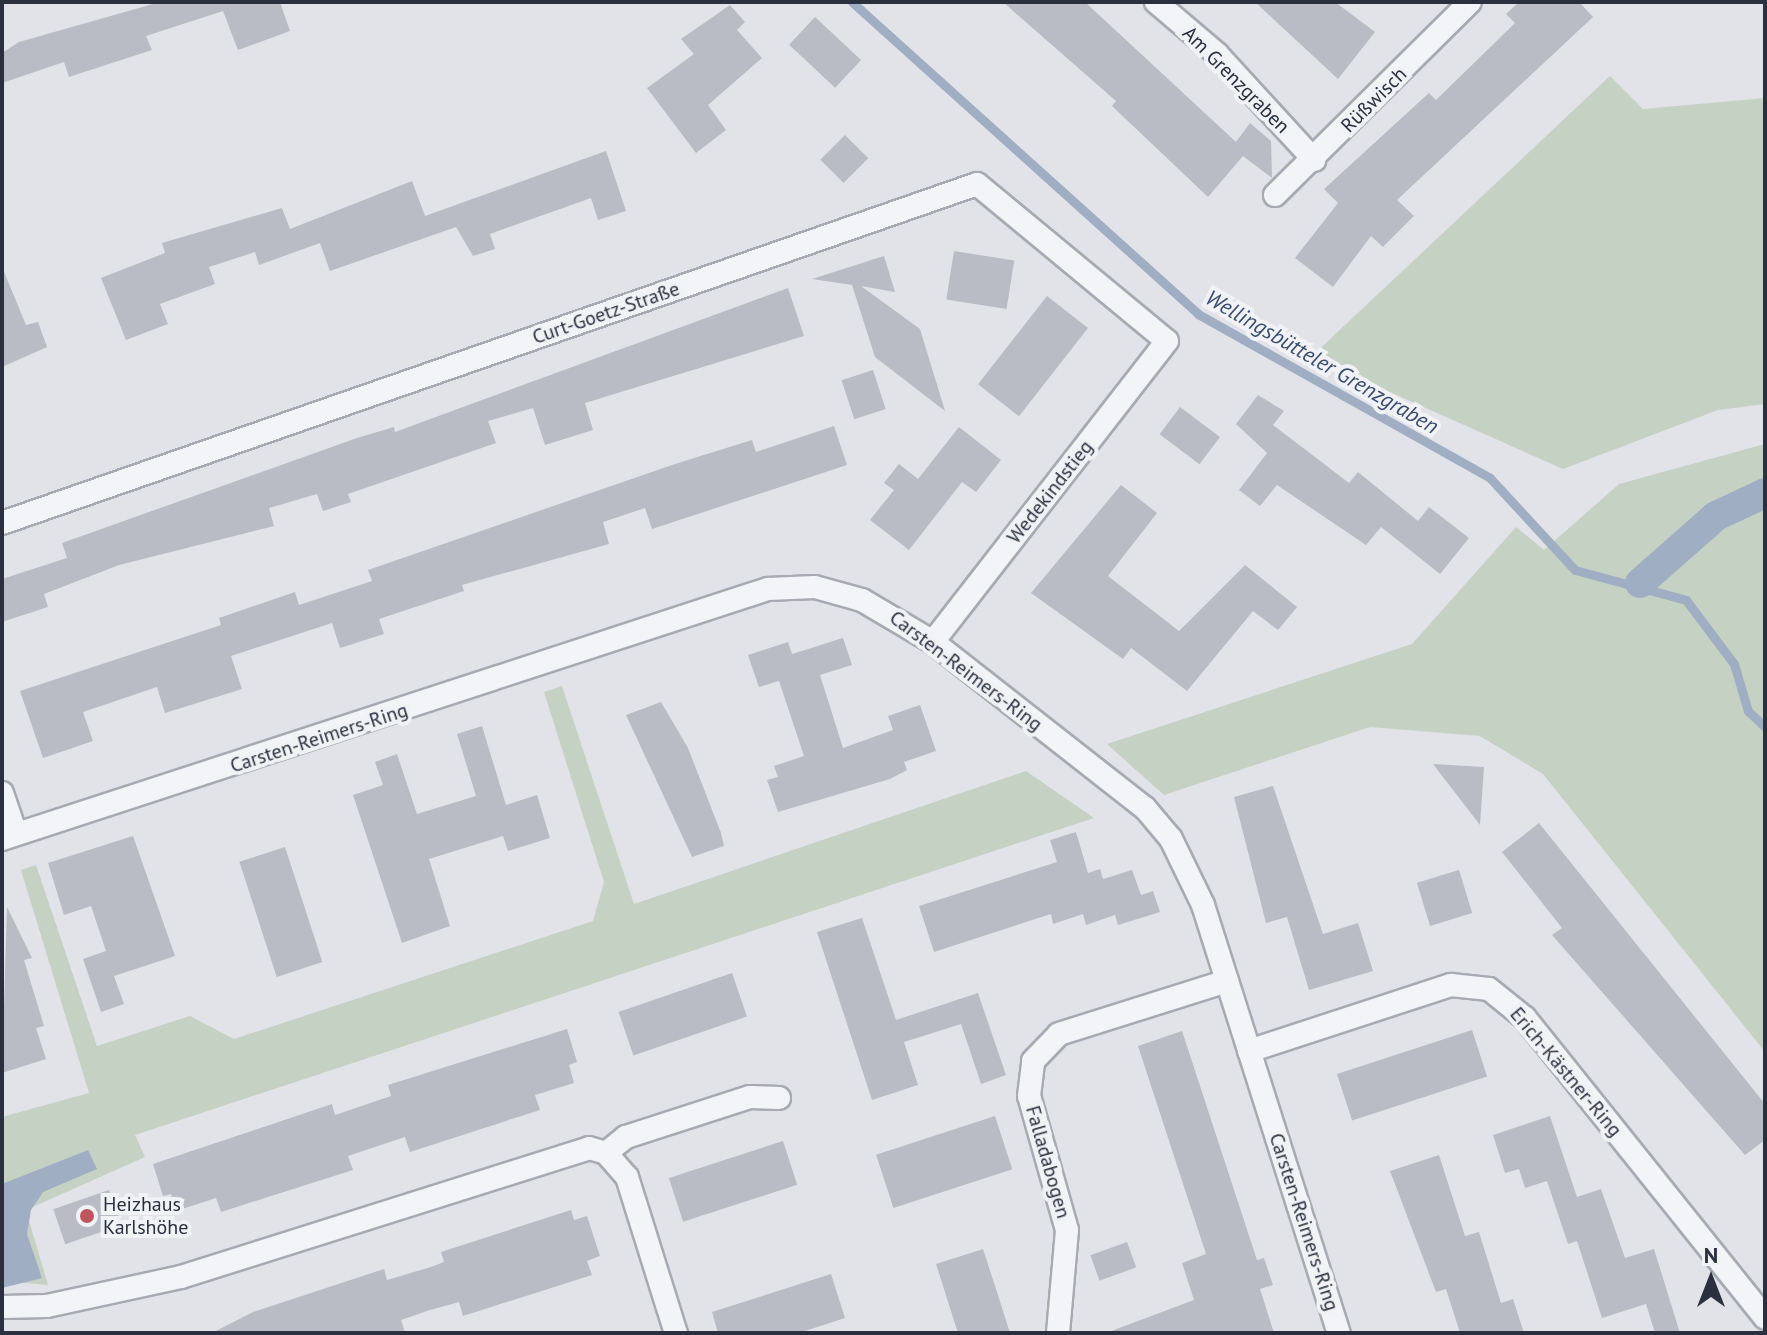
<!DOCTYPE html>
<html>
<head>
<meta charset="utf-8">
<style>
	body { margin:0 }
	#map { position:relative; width:1767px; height:1335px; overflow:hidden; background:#e1e3e8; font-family:"PT Sans",sans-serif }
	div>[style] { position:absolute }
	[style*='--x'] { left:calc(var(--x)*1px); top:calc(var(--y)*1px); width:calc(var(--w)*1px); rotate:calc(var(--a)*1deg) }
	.green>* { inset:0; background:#c5d1c3 }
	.water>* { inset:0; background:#a0aec4 }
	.stream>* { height:9px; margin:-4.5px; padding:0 4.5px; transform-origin:4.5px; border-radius:4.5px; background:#a0aec4 }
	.canal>* { height:30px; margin:-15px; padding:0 15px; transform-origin:15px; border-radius:15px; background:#a0aec4 }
	.building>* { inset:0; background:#b9bcc4; transform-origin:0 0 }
	.roads { filter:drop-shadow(2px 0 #a7aab2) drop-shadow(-2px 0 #a7aab2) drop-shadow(0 2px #a7aab2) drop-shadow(0 -2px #a7aab2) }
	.street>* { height:22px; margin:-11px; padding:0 11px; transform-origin:11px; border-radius:11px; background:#f3f4f7 }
	.dots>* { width:22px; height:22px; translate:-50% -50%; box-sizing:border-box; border:4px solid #f0f2f6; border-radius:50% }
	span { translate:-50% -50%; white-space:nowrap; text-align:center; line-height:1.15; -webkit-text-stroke:8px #f0f2f6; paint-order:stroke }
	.street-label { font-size:20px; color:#2b303e }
	.poi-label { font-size:20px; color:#2b303e }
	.left { translate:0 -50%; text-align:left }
	.water-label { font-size:22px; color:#3a4c6d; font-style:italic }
	.frame { position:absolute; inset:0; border:4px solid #2b303e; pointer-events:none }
	.north { position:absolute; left:1671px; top:1239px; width:80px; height:80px; -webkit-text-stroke:6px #f0f2f6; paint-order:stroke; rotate:0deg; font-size:22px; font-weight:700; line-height:32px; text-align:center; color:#2b303e }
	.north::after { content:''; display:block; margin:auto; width:28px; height:36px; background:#2b303e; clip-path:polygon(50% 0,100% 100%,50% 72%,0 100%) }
</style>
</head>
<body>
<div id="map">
	<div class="green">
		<i style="clip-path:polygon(1610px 76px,1643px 109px,1765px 98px,1765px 404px,1718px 410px,1563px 469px,1311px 357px)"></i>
		<i style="clip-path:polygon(1765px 444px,1765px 1052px,1543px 774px,1480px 736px,1370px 727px,1164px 795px,1107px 744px,1412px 644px,1516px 527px,1544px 550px,1619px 484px)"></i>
		<i style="clip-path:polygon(562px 686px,634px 904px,1026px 771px,1094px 818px,135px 1135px,145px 1157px,26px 1210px,48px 1285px,2px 1281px,2px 1117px,89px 1093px,21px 870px,36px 865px,97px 1046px,190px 1016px,234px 1039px,593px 921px,604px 882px,544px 692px)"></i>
	</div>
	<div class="water">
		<i style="clip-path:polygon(88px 1150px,97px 1169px,43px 1192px,31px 1210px,27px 1234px,42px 1278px,2px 1288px,2px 1184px)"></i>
	</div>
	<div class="stream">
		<i style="--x:852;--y:2;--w:466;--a:42"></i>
		<i style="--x:1198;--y:314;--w:335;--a:29.3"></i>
		<i style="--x:1490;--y:478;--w:125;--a:47.3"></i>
		<i style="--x:1575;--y:570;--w:115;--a:15.1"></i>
		<i style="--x:1686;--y:600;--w:80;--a:53.1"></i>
		<i style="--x:1734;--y:664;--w:49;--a:73.4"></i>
		<i style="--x:1748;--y:711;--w:23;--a:43"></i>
	</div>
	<div class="canal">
		<i style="--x:1640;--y:583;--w:101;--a:-41.4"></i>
		<i style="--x:1716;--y:516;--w:54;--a:-25.1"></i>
	</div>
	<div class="building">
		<i style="clip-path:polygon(160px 2px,280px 2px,290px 31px,238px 50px,223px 11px,146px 36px,152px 50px,69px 77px,64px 62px,2px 83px,2px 53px,19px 42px)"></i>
		<i style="clip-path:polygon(1003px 2px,1085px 2px,1236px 142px,1250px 123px,1271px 141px,1272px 178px,1243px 156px,1208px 197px,1112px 106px,1116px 101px)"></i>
		<i style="clip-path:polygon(1255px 2px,1335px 2px,1375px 32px,1338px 79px)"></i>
		<i style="clip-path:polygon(1519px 2px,1579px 2px,1593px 17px,1397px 200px,1414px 216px,1383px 247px,1371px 236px,1333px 287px,1295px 258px,1338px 203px,1324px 189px,1429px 93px,1436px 100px,1515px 23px,1506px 14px)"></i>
		<i style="clip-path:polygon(730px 5px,745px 22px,737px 30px,762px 58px,708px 105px,726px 130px,696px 153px,647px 88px,694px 54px,681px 39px)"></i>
		<i style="left:815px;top:17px;width:63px;height:38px;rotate:43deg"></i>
		<i style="left:845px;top:135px;width:33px;height:35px;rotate:45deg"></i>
		<i style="clip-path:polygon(606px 151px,626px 211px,598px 220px,591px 198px,490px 234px,495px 249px,473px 256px,456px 227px,330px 271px,320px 243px,259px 265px,255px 252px,209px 267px,215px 284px,160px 304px,168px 324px,126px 340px,101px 278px,165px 253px,162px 243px,282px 208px,290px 229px,412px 181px,425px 216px)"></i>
		<i style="left:954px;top:251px;width:61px;height:49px;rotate:9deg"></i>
		<i style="clip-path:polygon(884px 256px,895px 292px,861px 286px,920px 329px,945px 411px,875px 357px,852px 285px,812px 279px)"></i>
		<i style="clip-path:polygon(2px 267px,26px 325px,38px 322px,47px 347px,2px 367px)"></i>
		<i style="clip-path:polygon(788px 288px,804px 336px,585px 403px,593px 430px,545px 445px,533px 408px,488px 421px,496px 443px,348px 494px,351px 502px,323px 511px,317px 494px,269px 508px,274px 526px,119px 565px,44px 594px,48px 607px,2px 622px,2px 579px,67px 558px,62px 543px,357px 438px,394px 427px,395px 432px)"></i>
		<i style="left:1047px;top:296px;width:52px;height:112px;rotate:38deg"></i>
		<i style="left:873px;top:370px;width:41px;height:33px;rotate:72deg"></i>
		<i style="clip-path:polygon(1258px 395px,1284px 411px,1273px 425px,1349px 483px,1358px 472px,1418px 521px,1429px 507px,1469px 538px,1440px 574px,1381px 527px,1366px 545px,1277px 485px,1260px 506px,1239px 490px,1267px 453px,1236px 424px)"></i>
		<i style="left:1180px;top:407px;width:50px;height:34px;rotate:37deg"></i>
		<i style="clip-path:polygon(834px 426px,847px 465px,652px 529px,645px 508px,603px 522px,609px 544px,462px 585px,464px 591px,379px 619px,384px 634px,340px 648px,332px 623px,231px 656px,242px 689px,165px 713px,157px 687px,83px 712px,93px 741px,43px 758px,20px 691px,221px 625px,219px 618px,295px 592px,299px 605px,372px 581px,368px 570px,675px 464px,752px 440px,756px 452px)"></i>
		<i style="clip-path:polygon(959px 427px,1001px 460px,976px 492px,962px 482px,909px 550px,870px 520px,894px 490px,884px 483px,899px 464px,918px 479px)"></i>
		<i style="clip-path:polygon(1121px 485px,1157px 513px,1108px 576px,1179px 631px,1245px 565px,1297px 607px,1278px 630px,1253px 611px,1187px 691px,1131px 648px,1123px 659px,1031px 593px)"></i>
		<i style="clip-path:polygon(843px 638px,852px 665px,820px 675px,843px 748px,893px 730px,888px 716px,920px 705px,936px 751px,904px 762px,907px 770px,890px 779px,778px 812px,767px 780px,778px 777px,774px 766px,804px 756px,779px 681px,759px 687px,748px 655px,788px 642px,792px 654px)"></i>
		<i style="clip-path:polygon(661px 702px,688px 748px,721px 833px,724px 846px,692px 857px,626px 715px)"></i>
		<i style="clip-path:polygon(482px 726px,506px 805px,537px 795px,550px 838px,508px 851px,503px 836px,429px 859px,450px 926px,402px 943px,353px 795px,383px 785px,375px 762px,397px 754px,417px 814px,476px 796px,457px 734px)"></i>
		<i style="clip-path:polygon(1433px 764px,1484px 767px,1480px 825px)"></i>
		<i style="clip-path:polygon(1273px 786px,1323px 934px,1358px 923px,1373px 971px,1309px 990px,1287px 917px,1266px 923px,1234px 797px)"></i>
		<i style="clip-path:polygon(1539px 823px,1765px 1104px,1765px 1140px,1745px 1155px,1552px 935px,1562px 928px,1502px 852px)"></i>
		<i style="clip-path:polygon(1076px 832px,1088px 873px,1100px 869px,1103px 879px,1132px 870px,1141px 895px,1153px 891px,1160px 912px,1118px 925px,1115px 915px,1086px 925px,1083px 914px,1053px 924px,1051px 914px,934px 952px,919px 906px,1057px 862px,1050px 840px)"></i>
		<i style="clip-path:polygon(133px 836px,175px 956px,114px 976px,124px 1004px,101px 1012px,83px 959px,106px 951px,91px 906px,64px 915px,48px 863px)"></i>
		<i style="left:285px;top:847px;width:121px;height:48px;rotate:72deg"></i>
		<i style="left:1459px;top:870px;width:45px;height:44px;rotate:73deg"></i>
		<i style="clip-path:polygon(7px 907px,32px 958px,24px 960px,44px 1026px,36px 1028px,46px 1059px,2px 1073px)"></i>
		<i style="clip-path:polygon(862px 918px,896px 1020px,978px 993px,1006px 1075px,981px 1084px,961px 1024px,904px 1042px,918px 1085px,872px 1100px,817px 932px)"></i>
		<i style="left:732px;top:973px;width:46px;height:120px;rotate:71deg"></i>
		<i style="clip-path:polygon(567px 1029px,577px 1062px,569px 1065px,574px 1083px,535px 1095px,540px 1110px,410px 1152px,405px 1137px,348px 1156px,353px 1170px,221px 1212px,216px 1198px,176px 1211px,171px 1194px,163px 1196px,153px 1164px,332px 1104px,335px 1115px,391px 1096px,388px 1085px)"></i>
		<i style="left:1472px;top:1030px;width:49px;height:142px;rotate:72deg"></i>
		<i style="clip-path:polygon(1182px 1031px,1257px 1260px,1264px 1258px,1273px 1285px,1260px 1289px,1274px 1333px,1106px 1333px,1194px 1300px,1182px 1263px,1206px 1254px,1138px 1046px)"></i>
		<i style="left:995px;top:1116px;width:56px;height:125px;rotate:72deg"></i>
		<i style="clip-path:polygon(1550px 1116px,1577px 1197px,1601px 1189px,1625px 1258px,1654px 1249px,1680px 1333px,1655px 1333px,1646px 1304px,1602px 1318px,1577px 1241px,1568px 1244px,1547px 1181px,1525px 1188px,1519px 1169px,1505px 1173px,1493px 1135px)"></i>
		<i style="left:783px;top:1141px;width:46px;height:120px;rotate:72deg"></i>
		<i style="clip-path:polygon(1439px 1155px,1465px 1236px,1479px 1232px,1501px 1303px,1513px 1299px,1524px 1333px,1460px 1333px,1446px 1289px,1436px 1292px,1390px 1171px)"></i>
		<i style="left:109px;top:1190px;width:37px;height:59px;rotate:71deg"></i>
		<i style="clip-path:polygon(571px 1210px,574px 1220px,587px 1216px,600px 1256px,587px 1261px,592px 1275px,463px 1316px,459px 1302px,430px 1310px,401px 1320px,405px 1333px,212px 1333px,253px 1312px,384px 1269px,387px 1280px,431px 1267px,444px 1262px,441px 1252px)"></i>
		<i style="left:1127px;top:1242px;width:27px;height:39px;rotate:70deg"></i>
		<i style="clip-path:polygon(983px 1249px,995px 1286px,1010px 1333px,958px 1333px,936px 1264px)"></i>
		<i style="clip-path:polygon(831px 1274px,845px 1318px,799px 1333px,718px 1333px,712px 1312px)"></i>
	</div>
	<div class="roads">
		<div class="street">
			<i style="--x:1156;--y:2;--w:80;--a:40.4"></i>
			<i style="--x:1217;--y:54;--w:144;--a:47.5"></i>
			<i style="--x:1275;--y:195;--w:274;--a:-44.7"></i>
			<i style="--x:2;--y:523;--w:1032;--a:-19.17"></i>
			<i style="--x:977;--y:184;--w:246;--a:39.6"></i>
			<i style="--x:1167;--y:341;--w:381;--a:127.9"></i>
			<i style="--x:2;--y:793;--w:43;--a:71.1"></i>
			<i style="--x:2;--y:839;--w:806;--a:-18.08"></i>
			<i style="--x:768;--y:589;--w:47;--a:-2.4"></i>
			<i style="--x:815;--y:587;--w:49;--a:15.5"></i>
			<i style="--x:862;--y:600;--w:82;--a:30.6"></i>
			<i style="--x:933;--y:642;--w:269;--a:38.1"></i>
			<i style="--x:1145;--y:808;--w:40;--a:50"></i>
			<i style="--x:1171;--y:839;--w:73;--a:64.1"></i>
			<i style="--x:1203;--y:905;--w:449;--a:72.4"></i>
			<i style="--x:1249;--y:1051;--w:213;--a:-18.1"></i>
			<i style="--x:1451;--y:985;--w:38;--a:6"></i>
			<i style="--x:1489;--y:989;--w:46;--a:38.9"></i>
			<i style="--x:1525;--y:1018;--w:384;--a:51.3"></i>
			<i style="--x:606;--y:1153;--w:26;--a:-39"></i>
			<i style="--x:626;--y:1137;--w:130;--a:-17.9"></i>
			<i style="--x:750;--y:1097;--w:29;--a:2"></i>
			<i style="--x:2;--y:1307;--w:45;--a:-1.3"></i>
			<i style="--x:47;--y:1306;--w:137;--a:-12.2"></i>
			<i style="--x:181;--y:1277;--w:428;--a:-17.5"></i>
			<i style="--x:589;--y:1148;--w:18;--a:16"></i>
			<i style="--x:606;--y:1153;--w:32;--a:49"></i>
			<i style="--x:627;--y:1177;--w:164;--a:72.6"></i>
			<i style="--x:1058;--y:1333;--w:103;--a:-85"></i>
			<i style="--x:1067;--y:1230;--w:139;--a:-105.8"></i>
			<i style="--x:1029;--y:1096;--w:35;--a:-83"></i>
			<i style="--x:1033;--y:1061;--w:37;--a:-46"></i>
			<i style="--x:1059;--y:1034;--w:176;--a:-17.5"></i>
		</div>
	</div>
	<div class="dots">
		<i style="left:87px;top:1216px;background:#bf545b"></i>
	</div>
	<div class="street-label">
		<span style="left:1236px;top:80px;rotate:45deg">Am Grenzgraben</span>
		<span style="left:1374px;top:100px;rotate:-45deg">Rüßwisch</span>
		<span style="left:606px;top:313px;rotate:-19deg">Curt-Goetz-Straße</span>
		<span style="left:1050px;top:492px;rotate:-52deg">Wedekindstieg</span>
		<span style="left:966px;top:671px;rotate:37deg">Carsten-Reimers-Ring</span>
		<span style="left:319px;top:738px;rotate:-18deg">Carsten-Reimers-Ring</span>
		<span style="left:1566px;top:1072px;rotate:50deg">Erich-Kästner-Ring</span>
		<span style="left:1048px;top:1162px;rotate:74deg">Falladabogen</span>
		<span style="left:1304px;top:1222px;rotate:72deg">Carsten-Reimers-Ring</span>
	</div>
	<div class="poi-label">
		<span class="left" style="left:103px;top:1216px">Heizhaus<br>Karlshöhe</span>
	</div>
	<div class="water-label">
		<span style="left:1322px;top:362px;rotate:30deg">Wellingsbütteler Grenzgraben</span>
	</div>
	<div class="frame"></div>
	<div class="north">N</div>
</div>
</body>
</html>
